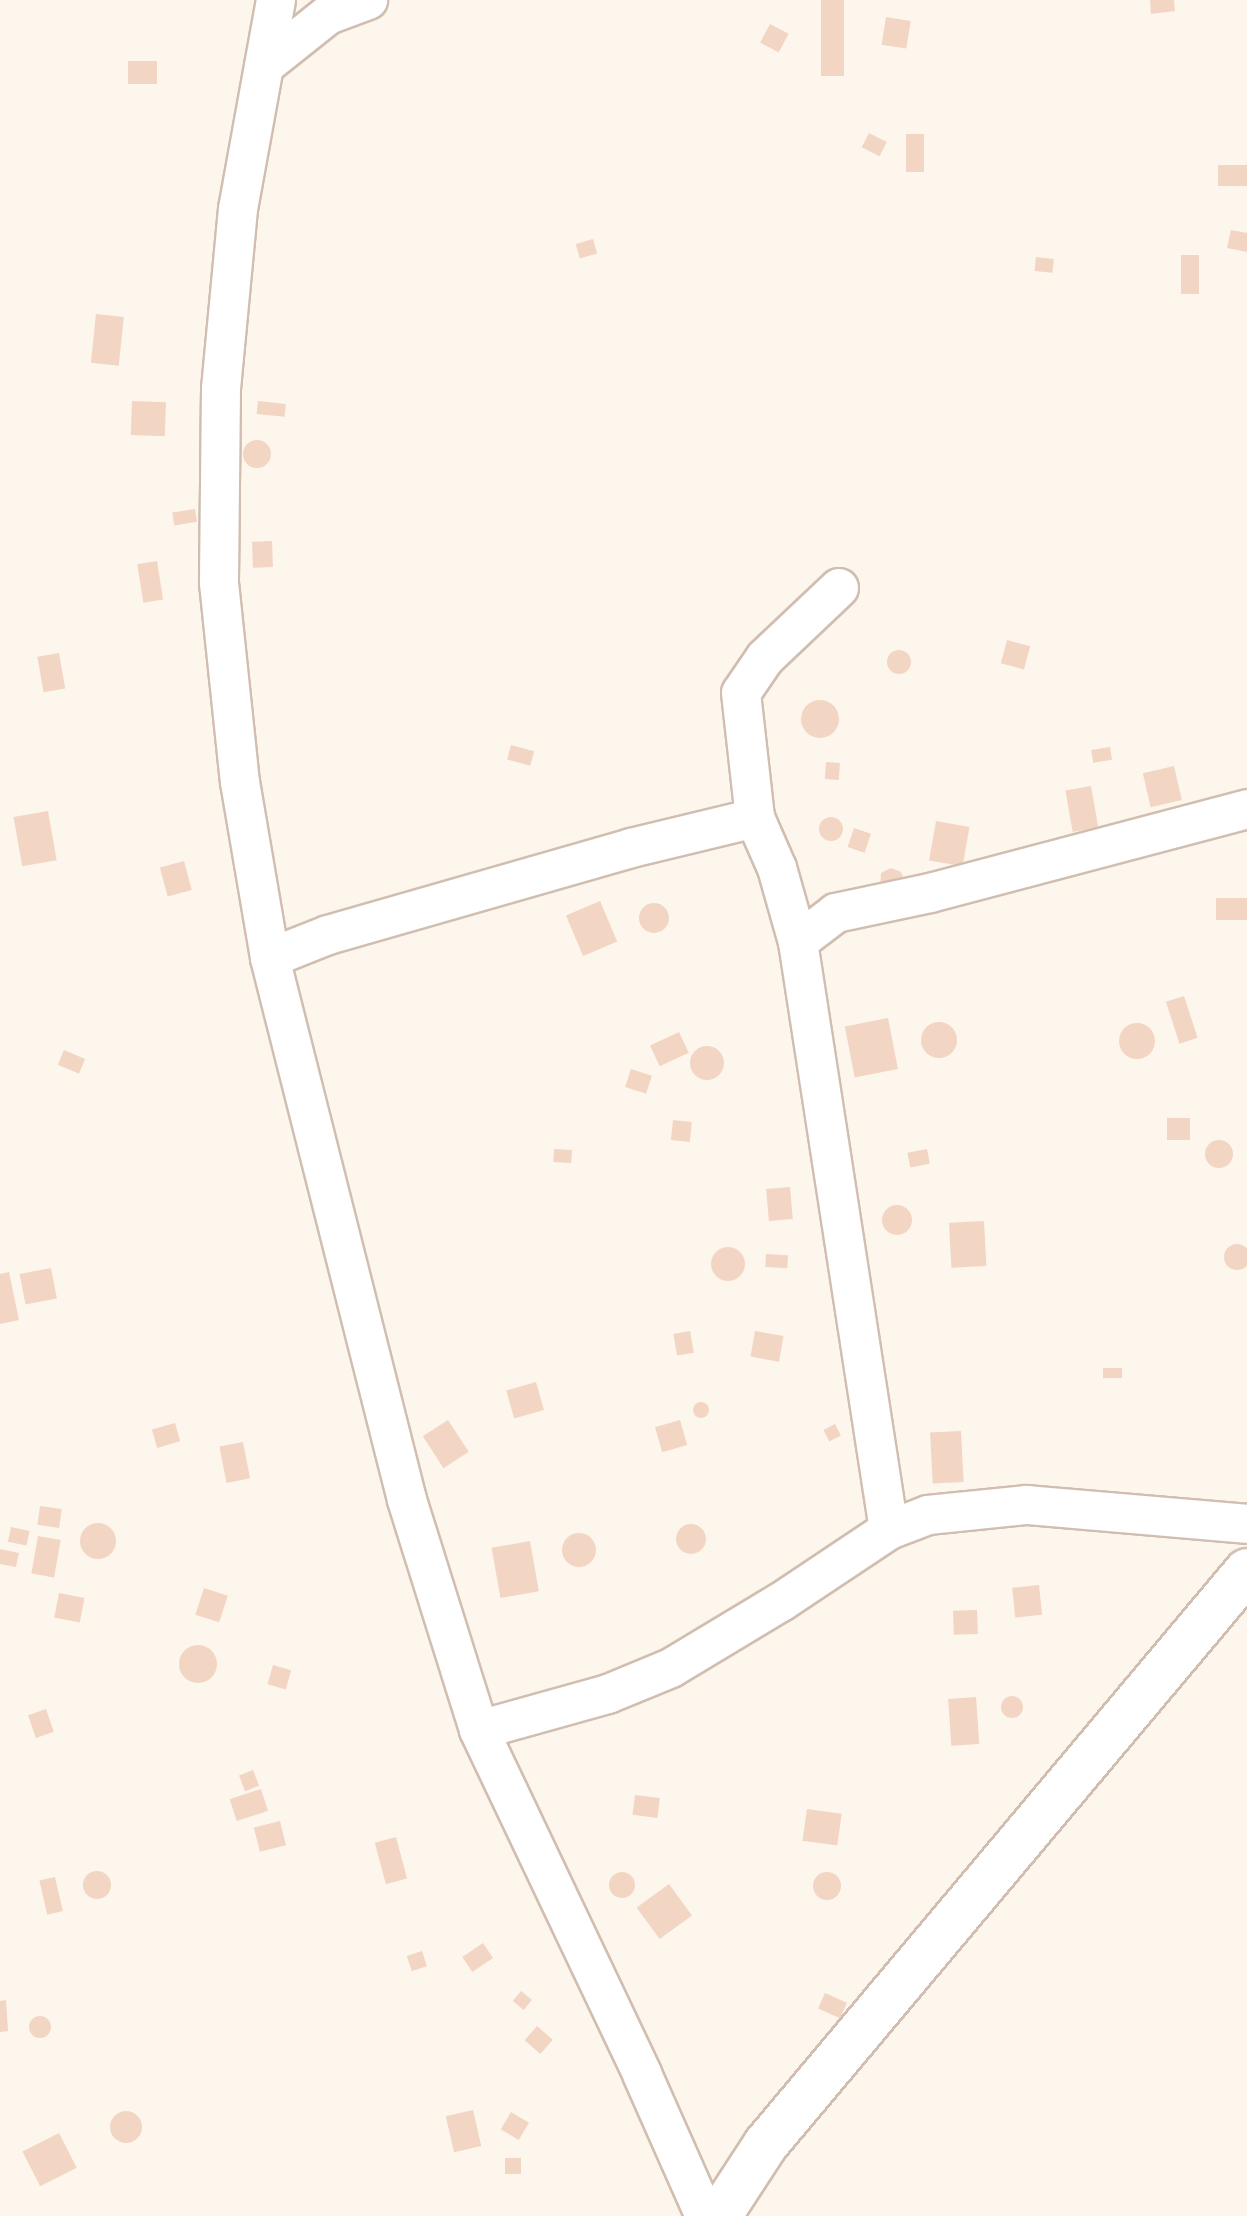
<!DOCTYPE html>
<html>
<head>
<meta charset="utf-8">
<style>
	body { margin:0 }
	#map { position:relative; width:1247px; height:2216px; overflow:hidden; background:#fdf6ec; font-family:"Golos Text",sans-serif }
	div>[style] { position:absolute }
	[style*='--x'] { left:calc(var(--x)*1px); top:calc(var(--y)*1px); width:calc(var(--w)*1px); rotate:calc(var(--a)*1deg) }
	.building>* { inset:0; background:#f3d5c3; transform-origin:0 0 }
	.round { border-radius:50% }
	.roads { filter:drop-shadow(2px 0 #d1beb0) drop-shadow(-2px 0 #d1beb0) drop-shadow(0 2px #d1beb0) drop-shadow(0 -2px #d1beb0) }
	.street>* { height:38px; margin:-19px; padding:0 19px; transform-origin:19px; border-radius:19px; background:#fff }
	.secondary>* { height:44px; margin:-22px; padding:0 22px; transform-origin:22px; border-radius:22px; background:#fff }
	span { translate:-50% -50%; white-space:nowrap; text-align:center; line-height:1.15; -webkit-text-stroke:6px #fffaf3; paint-order:stroke }
</style>
</head>
<body>
<div id="map">
	<div class="building">
		<i style="left:821px;top:0;width:23px;height:76px"></i>
		<i style="clip-path:polygon(1150px 0,1174px 0,1175px 11px,1151px 14px)"></i>
		<i style="left:886px;top:17px;width:25px;height:28px;rotate:9deg"></i>
		<i style="left:770px;top:24px;width:21px;height:21px;rotate:28deg"></i>
		<i style="left:128px;top:61px;width:29px;height:23px"></i>
		<i style="left:869px;top:133px;width:20px;height:16px;rotate:27deg"></i>
		<i style="left:906px;top:134px;width:18px;height:38px"></i>
		<i style="left:1247px;top:165px;width:21px;height:29px;rotate:90deg"></i>
		<i style="clip-path:polygon(1231px 230px,1247px 233px,1247px 252px,1227px 248px)"></i>
		<i style="left:593px;top:239px;width:15px;height:18px;rotate:74deg"></i>
		<i style="left:1181px;top:255px;width:18px;height:39px"></i>
		<i style="left:1036px;top:257px;width:18px;height:14px;rotate:6deg"></i>
		<i style="left:96px;top:314px;width:28px;height:49px;rotate:6deg"></i>
		<i style="left:132px;top:401px;width:34px;height:34px;rotate:2deg"></i>
		<i style="left:258px;top:401px;width:28px;height:13px;rotate:6deg"></i>
		<i class="round" style="left:243px;top:440px;width:28px;height:28px"></i>
		<i style="left:195px;top:509px;width:13px;height:23px;rotate:81deg"></i>
		<i style="left:272px;top:541px;width:26px;height:20px;rotate:88deg"></i>
		<i style="left:157px;top:561px;width:39px;height:20px;rotate:81deg"></i>
		<i style="left:1007px;top:640px;width:24px;height:24px;rotate:15deg"></i>
		<i class="round" style="left:887px;top:650px;width:24px;height:24px"></i>
		<i style="left:59px;top:653px;width:36px;height:22px;rotate:80deg"></i>
		<i class="round" style="left:801px;top:700px;width:38px;height:38px"></i>
		<i style="left:511px;top:745px;width:24px;height:15px;rotate:15deg"></i>
		<i style="left:1110px;top:747px;width:13px;height:19px;rotate:81deg"></i>
		<i style="left:826px;top:762px;width:14px;height:17px;rotate:4deg"></i>
		<i style="left:1174px;top:766px;width:35px;height:32px;rotate:77deg"></i>
		<i style="left:1091px;top:786px;width:42px;height:26px;rotate:80deg"></i>
		<i style="left:48px;top:811px;width:50px;height:35px;rotate:80deg"></i>
		<i class="round" style="left:819px;top:817px;width:24px;height:24px"></i>
		<i style="left:936px;top:821px;width:34px;height:40px;rotate:10deg"></i>
		<i style="left:854px;top:828px;width:18px;height:20px;rotate:19deg"></i>
		<i style="left:184px;top:861px;width:30px;height:25px;rotate:75deg"></i>
		<i style="clip-path:polygon(891px 868px,901px 872px,905px 881px,880px 888px,881px 873px)"></i>
		<i style="left:1247px;top:898px;width:22px;height:31px;rotate:90deg"></i>
		<i style="left:600px;top:901px;width:44px;height:37px;rotate:67deg"></i>
		<i class="round" style="left:639px;top:903px;width:30px;height:30px"></i>
		<i style="left:1184px;top:996px;width:44px;height:19px;rotate:72deg"></i>
		<i style="left:888px;top:1018px;width:52px;height:44px;rotate:79deg"></i>
		<i class="round" style="left:921px;top:1022px;width:36px;height:36px"></i>
		<i class="round" style="left:1119px;top:1023px;width:36px;height:36px"></i>
		<i style="left:679px;top:1032px;width:23px;height:32px;rotate:65deg"></i>
		<i class="round" style="left:690px;top:1046px;width:34px;height:34px"></i>
		<i style="left:64px;top:1050px;width:23px;height:16px;rotate:23deg"></i>
		<i style="left:631px;top:1069px;width:22px;height:19px;rotate:18deg"></i>
		<i style="left:1167px;top:1118px;width:23px;height:22px"></i>
		<i style="left:673px;top:1120px;width:19px;height:20px;rotate:6deg"></i>
		<i class="round" style="left:1205px;top:1140px;width:28px;height:28px"></i>
		<i style="left:554px;top:1149px;width:18px;height:13px;rotate:3deg"></i>
		<i style="left:927px;top:1149px;width:15px;height:20px;rotate:79deg"></i>
		<i style="left:790px;top:1187px;width:32px;height:24px;rotate:85deg"></i>
		<i class="round" style="left:882px;top:1205px;width:30px;height:30px"></i>
		<i style="left:984px;top:1221px;width:45px;height:35px;rotate:87deg"></i>
		<i class="round" style="left:1224px;top:1244px;width:26px;height:26px"></i>
		<i class="round" style="left:711px;top:1247px;width:34px;height:34px"></i>
		<i style="left:766px;top:1254px;width:22px;height:13px;rotate:3deg"></i>
		<i style="left:51px;top:1268px;width:31px;height:32px;rotate:79deg"></i>
		<i style="clip-path:polygon(9px 1272px,19px 1320px,0 1324px,0 1274px)"></i>
		<i style="left:690px;top:1331px;width:22px;height:17px;rotate:80deg"></i>
		<i style="left:755px;top:1331px;width:29px;height:26px;rotate:10deg"></i>
		<i style="left:1103px;top:1368px;width:19px;height:10px"></i>
		<i style="left:536px;top:1382px;width:29px;height:31px;rotate:74deg"></i>
		<i class="round" style="left:693px;top:1402px;width:16px;height:16px"></i>
		<i style="left:448px;top:1420px;width:38px;height:30px;rotate:57deg"></i>
		<i style="left:680px;top:1420px;width:26px;height:26px;rotate:74deg"></i>
		<i style="left:175px;top:1423px;width:19px;height:24px;rotate:74deg"></i>
		<i style="left:835px;top:1424px;width:13px;height:13px;rotate:63deg"></i>
		<i style="left:961px;top:1431px;width:51px;height:31px;rotate:87deg"></i>
		<i style="left:243px;top:1442px;width:37px;height:24px;rotate:79deg"></i>
		<i style="left:40px;top:1506px;width:22px;height:19px;rotate:8deg"></i>
		<i class="round" style="left:80px;top:1523px;width:36px;height:36px"></i>
		<i class="round" style="left:676px;top:1524px;width:30px;height:30px"></i>
		<i style="left:11px;top:1527px;width:19px;height:15px;rotate:12deg"></i>
		<i class="round" style="left:562px;top:1533px;width:34px;height:34px"></i>
		<i style="left:38px;top:1536px;width:23px;height:38px;rotate:10deg"></i>
		<i style="left:530px;top:1541px;width:51px;height:39px;rotate:80deg"></i>
		<i style="clip-path:polygon(0 1549px,19px 1553px,16px 1567px,0 1564px)"></i>
		<i style="left:1039px;top:1585px;width:30px;height:27px;rotate:84deg"></i>
		<i style="left:204px;top:1588px;width:25px;height:28px;rotate:18deg"></i>
		<i style="left:59px;top:1593px;width:26px;height:25px;rotate:11deg"></i>
		<i style="left:977px;top:1610px;width:24px;height:24px;rotate:88deg"></i>
		<i class="round" style="left:179px;top:1645px;width:38px;height:38px"></i>
		<i style="left:273px;top:1665px;width:19px;height:20px;rotate:16deg"></i>
		<i class="round" style="left:1001px;top:1696px;width:22px;height:22px"></i>
		<i style="left:976px;top:1697px;width:47px;height:28px;rotate:86deg"></i>
		<i style="left:46px;top:1709px;width:24px;height:19px;rotate:71deg"></i>
		<i style="left:253px;top:1770px;width:17px;height:15px;rotate:69deg"></i>
		<i style="left:261px;top:1789px;width:23px;height:33px;rotate:72deg"></i>
		<i style="left:635px;top:1795px;width:25px;height:20px;rotate:7deg"></i>
		<i style="left:807px;top:1809px;width:35px;height:32px;rotate:8deg"></i>
		<i style="left:280px;top:1821px;width:25px;height:27px;rotate:76deg"></i>
		<i style="left:396px;top:1837px;width:43px;height:22px;rotate:75deg"></i>
		<i class="round" style="left:83px;top:1871px;width:28px;height:28px"></i>
		<i class="round" style="left:609px;top:1872px;width:26px;height:26px"></i>
		<i class="round" style="left:813px;top:1872px;width:28px;height:28px"></i>
		<i style="left:55px;top:1877px;width:35px;height:16px;rotate:77deg"></i>
		<i style="left:669px;top:1884px;width:39px;height:40px;rotate:54deg"></i>
		<i style="left:483px;top:1943px;width:18px;height:25px;rotate:56deg"></i>
		<i style="left:422px;top:1951px;width:16px;height:16px;rotate:72deg"></i>
		<i style="left:521px;top:1991px;width:14px;height:13px;rotate:39deg"></i>
		<i style="left:825px;top:1993px;width:24px;height:17px;rotate:24deg"></i>
		<i style="clip-path:polygon(6px 2000px,8px 2031px,0 2032px,0 2001px)"></i>
		<i class="round" style="left:29px;top:2016px;width:22px;height:22px"></i>
		<i style="left:537px;top:2026px;width:21px;height:19px;rotate:41deg"></i>
		<i style="left:473px;top:2110px;width:37px;height:28px;rotate:77deg"></i>
		<i class="round" style="left:110px;top:2111px;width:32px;height:32px"></i>
		<i style="left:511px;top:2112px;width:21px;height:20px;rotate:31deg"></i>
		<i style="left:59px;top:2133px;width:39px;height:41px;rotate:63deg"></i>
		<i style="left:505px;top:2158px;width:16px;height:16px"></i>
	</div>
	<div class="roads">
		<div class="street">
			<i style="--x:276;--y:0;--w:212;--a:100.3"></i>
			<i style="--x:238;--y:209;--w:181;--a:95.4"></i>
			<i style="--x:221;--y:389;--w:194;--a:90.6"></i>
			<i style="--x:219;--y:583;--w:200;--a:84"></i>
			<i style="--x:240;--y:782;--w:179;--a:80.3"></i>
			<i style="--x:270;--y:958;--w:559;--a:75.81"></i>
			<i style="--x:407;--y:1500;--w:241;--a:72.6"></i>
			<i style="--x:479;--y:1730;--w:381;--a:64.6"></i>
			<i style="--x:642;--y:2074;--w:155;--a:66.1"></i>
			<i style="--x:264;--y:66;--w:82;--a:-38.6"></i>
			<i style="--x:328;--y:15;--w:43;--a:-20.6"></i>
			<i style="--x:839;--y:588;--w:102;--a:136.6"></i>
			<i style="--x:765;--y:658;--w:42;--a:124.4"></i>
			<i style="--x:741;--y:693;--w:126;--a:83.6"></i>
			<i style="--x:755;--y:818;--w:55;--a:66.3"></i>
			<i style="--x:777;--y:868;--w:77;--a:74.2"></i>
			<i style="--x:798;--y:942;--w:595;--a:81.2"></i>
			<i style="--x:798;--y:942;--w:48;--a:-37.3"></i>
			<i style="--x:836;--y:913;--w:96;--a:-12"></i>
			<i style="--x:930;--y:893;--w:328;--a:-14.8"></i>
			<i style="--x:270;--y:958;--w:62;--a:-21.6"></i>
			<i style="--x:328;--y:935;--w:315;--a:-16"></i>
			<i style="--x:631;--y:848;--w:128;--a:-13.6"></i>
			<i style="--x:479;--y:1730;--w:134;--a:-15.6"></i>
			<i style="--x:608;--y:1694;--w:68;--a:-22.4"></i>
			<i style="--x:671;--y:1668;--w:128;--a:-31"></i>
			<i style="--x:781;--y:1602;--w:130;--a:-33.7"></i>
			<i style="--x:889;--y:1530;--w:42;--a:-21"></i>
			<i style="--x:928;--y:1515;--w:100;--a:-5.8"></i>
			<i style="--x:1027;--y:1505;--w:221;--a:4.9"></i>
		</div>
		<div class="secondary">
			<i style="--x:719;--y:2216;--w:86;--a:-56.9"></i>
			<i style="--x:766;--y:2144;--w:748;--a:-49.99"></i>
		</div>
	</div>
</div>
</body>
</html>
